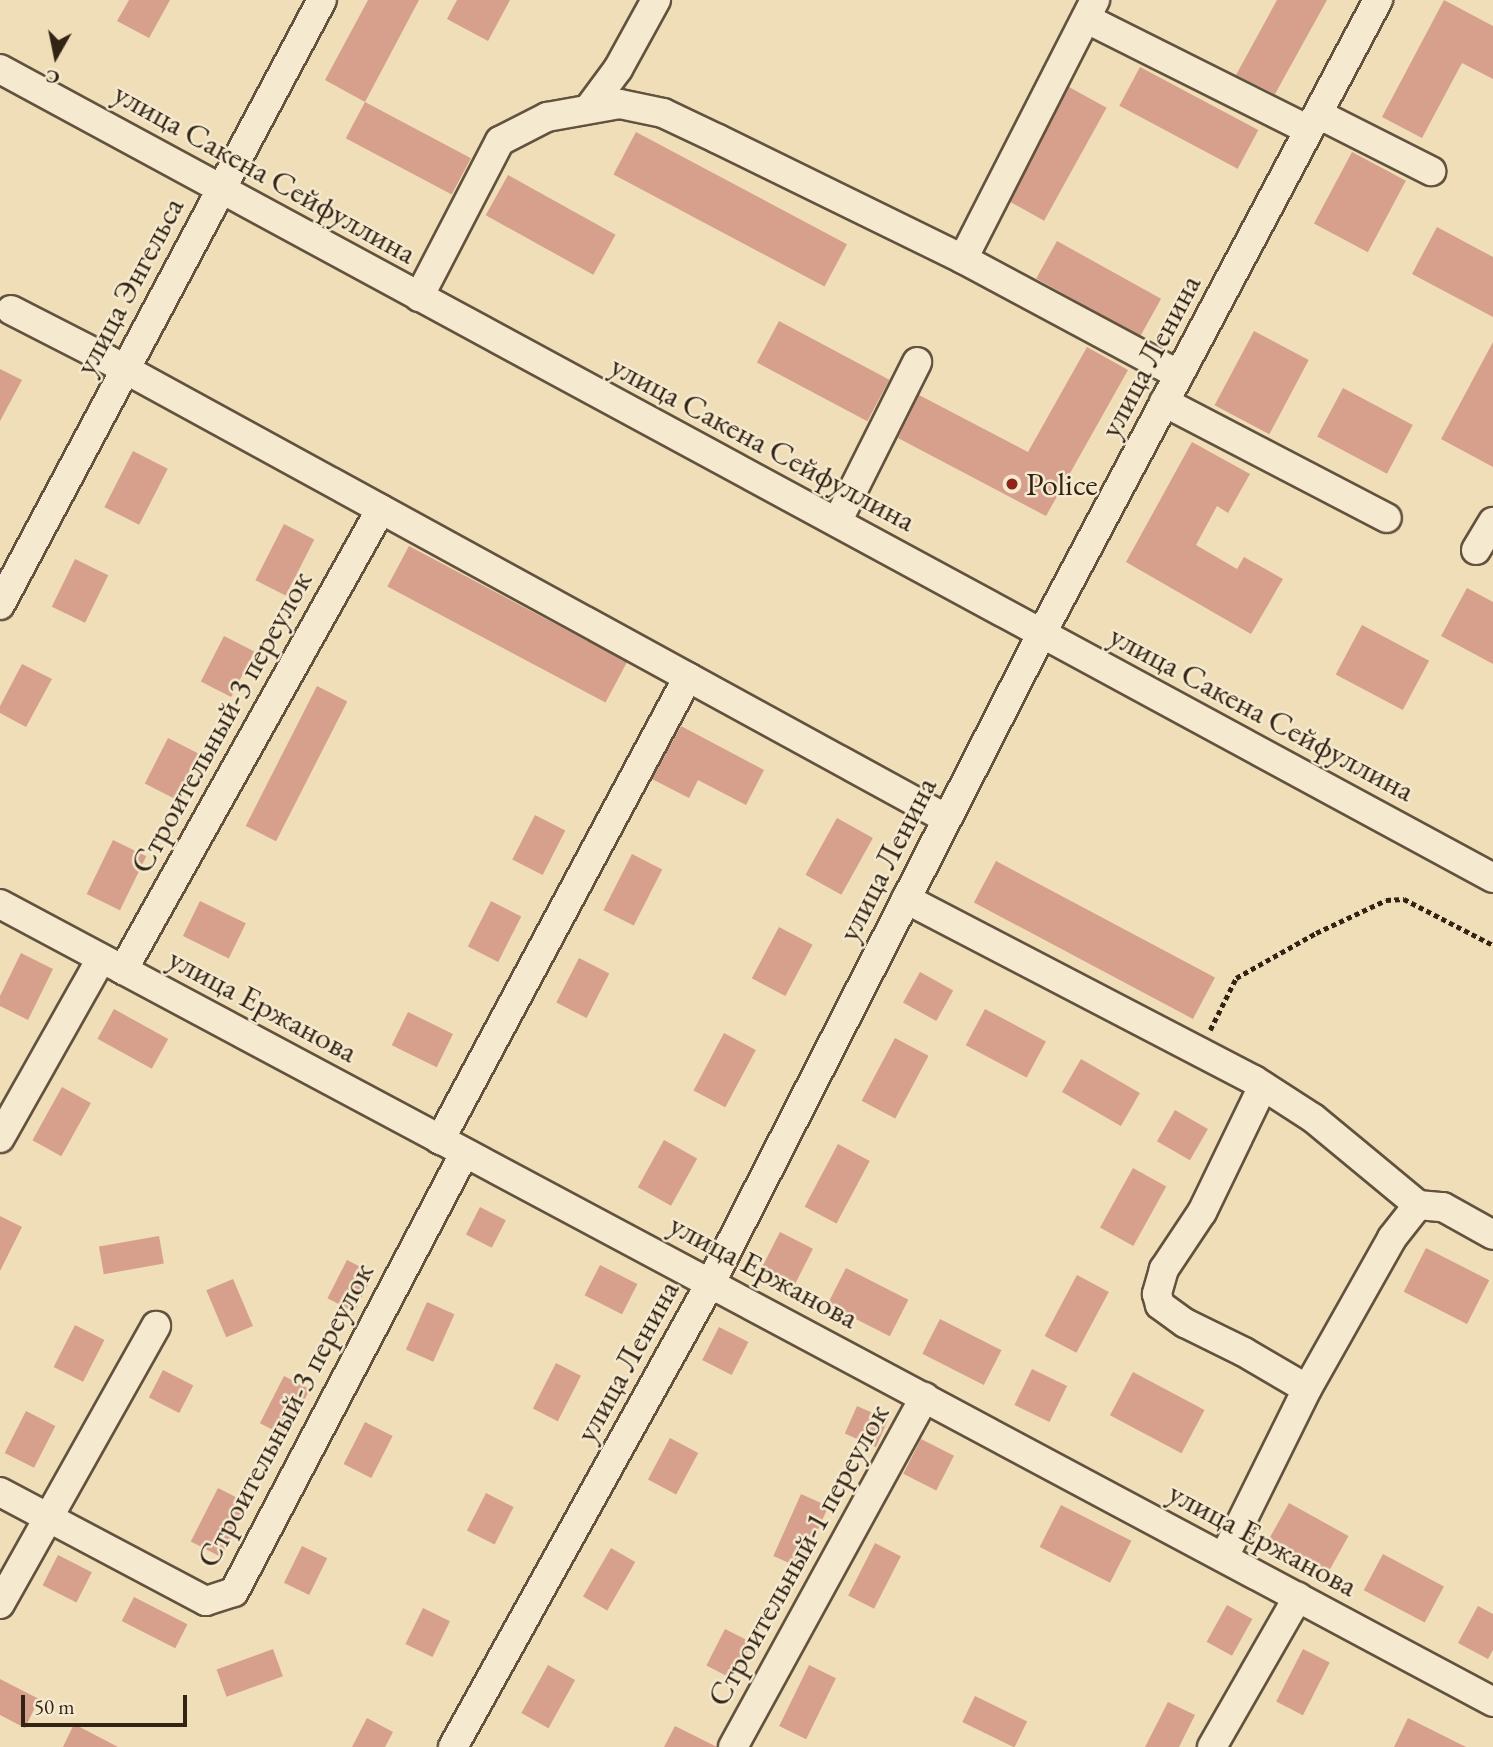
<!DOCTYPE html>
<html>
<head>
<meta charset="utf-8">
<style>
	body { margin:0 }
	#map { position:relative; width:1493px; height:1747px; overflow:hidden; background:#efdeb7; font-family:"EB Garamond",serif }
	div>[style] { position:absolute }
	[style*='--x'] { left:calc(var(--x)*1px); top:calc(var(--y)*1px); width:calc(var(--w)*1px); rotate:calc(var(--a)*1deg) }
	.building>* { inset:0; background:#d7a08c; transform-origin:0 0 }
	.path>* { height:4.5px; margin-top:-2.25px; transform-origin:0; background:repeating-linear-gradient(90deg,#332315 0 5px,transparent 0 8.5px) }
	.roads { filter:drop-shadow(2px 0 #62523e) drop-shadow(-2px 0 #62523e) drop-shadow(0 2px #62523e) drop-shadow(0 -2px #62523e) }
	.minor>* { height:28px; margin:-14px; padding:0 14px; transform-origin:14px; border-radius:14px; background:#f5ead0 }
	.dots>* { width:19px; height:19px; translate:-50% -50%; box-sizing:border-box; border:4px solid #f5ead0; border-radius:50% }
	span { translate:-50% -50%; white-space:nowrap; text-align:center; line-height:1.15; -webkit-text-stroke:5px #f5ead0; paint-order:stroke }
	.street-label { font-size:32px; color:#332315 }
	.poi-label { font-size:32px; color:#332315 }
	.left { translate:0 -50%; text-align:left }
	.north { position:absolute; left:21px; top:21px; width:70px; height:70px; -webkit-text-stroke:5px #f5ead0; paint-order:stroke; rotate:189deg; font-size:19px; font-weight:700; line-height:28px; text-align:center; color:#332315 }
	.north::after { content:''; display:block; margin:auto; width:24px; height:32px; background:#332315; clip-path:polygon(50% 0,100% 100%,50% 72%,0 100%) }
	.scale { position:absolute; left:21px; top:1695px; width:166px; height:32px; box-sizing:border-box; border:4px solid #332315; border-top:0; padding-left:9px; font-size:21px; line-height:24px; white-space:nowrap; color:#332315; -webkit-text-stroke:5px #f5ead0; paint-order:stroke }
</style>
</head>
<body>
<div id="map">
	<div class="building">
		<i style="clip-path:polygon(129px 0,170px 0,149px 38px,117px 21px)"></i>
		<i style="clip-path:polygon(368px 0,419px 0,365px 102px,325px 80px)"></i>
		<i style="clip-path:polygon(457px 0,510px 0,488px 41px,447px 19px)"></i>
		<i style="clip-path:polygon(1277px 0,1327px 0,1275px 94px,1236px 75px)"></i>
		<i style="clip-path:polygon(1444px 0,1493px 26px,1493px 79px,1462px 63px,1422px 138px,1382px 117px)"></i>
		<i style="left:1140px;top:67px;width:134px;height:44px;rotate:28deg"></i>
		<i style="left:1069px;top:87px;width:43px;height:129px;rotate:29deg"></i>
		<i style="left:365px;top:102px;width:120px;height:41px;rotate:28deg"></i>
		<i style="left:636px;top:132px;width:239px;height:48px;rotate:28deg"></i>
		<i style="left:1352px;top:152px;width:61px;height:81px;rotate:28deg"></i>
		<i style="left:508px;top:175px;width:123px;height:46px;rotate:29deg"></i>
		<i style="clip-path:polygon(1437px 227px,1493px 257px,1493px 317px,1412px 274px)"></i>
		<i style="left:1057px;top:241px;width:119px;height:43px;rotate:29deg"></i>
		<i style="left:779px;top:321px;width:125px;height:47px;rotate:28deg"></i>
		<i style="left:1254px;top:331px;width:62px;height:84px;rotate:28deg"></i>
		<i style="clip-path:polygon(1493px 342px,1493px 467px,1441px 439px)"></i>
		<i style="clip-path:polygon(1087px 347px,1128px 370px,1046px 516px,898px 438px,919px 395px,1028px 452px)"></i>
		<i style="clip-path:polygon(0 369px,22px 380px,0 421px)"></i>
		<i style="left:1343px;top:388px;width:79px;height:55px;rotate:28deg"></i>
		<i style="clip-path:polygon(1192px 442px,1250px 474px,1228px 513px,1217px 506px,1196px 545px,1237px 569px,1244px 557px,1283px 579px,1251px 634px,1126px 562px)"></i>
		<i style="left:133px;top:451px;width:39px;height:63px;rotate:27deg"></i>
		<i style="left:284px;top:524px;width:34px;height:63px;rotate:27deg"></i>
		<i style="left:409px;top:546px;width:247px;height:46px;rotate:28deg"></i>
		<i style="left:75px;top:559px;width:37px;height:53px;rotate:26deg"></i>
		<i style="clip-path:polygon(1467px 588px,1493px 602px,1493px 664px,1441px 636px)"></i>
		<i style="left:1362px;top:625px;width:76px;height:56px;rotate:28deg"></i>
		<i style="left:224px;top:636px;width:34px;height:51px;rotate:27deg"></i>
		<i style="clip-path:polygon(22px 664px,52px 679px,26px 727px,0 713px,0 706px)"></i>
		<i style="left:317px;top:686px;width:34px;height:157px;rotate:27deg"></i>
		<i style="clip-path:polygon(681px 726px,764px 770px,746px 805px,698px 780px,689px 798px,652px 779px)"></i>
		<i style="left:168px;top:738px;width:34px;height:51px;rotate:27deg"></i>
		<i style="left:535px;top:815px;width:34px;height:50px;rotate:27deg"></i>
		<i style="left:837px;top:818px;width:41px;height:65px;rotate:29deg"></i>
		<i style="left:113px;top:840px;width:37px;height:60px;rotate:26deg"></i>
		<i style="left:632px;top:854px;width:34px;height:63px;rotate:27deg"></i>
		<i style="left:996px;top:861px;width:248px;height:47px;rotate:28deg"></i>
		<i style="left:200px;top:901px;width:51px;height:39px;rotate:26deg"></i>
		<i style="left:491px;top:901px;width:34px;height:51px;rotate:27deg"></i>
		<i style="left:779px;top:927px;width:38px;height:58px;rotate:28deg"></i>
		<i style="clip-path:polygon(21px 953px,53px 969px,28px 1020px,0 1006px,0 996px)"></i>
		<i style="left:579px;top:958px;width:34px;height:50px;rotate:27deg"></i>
		<i style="left:920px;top:972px;width:38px;height:35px;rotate:29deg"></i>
		<i style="left:114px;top:1009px;width:62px;height:34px;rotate:29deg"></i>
		<i style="left:985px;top:1009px;width:69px;height:41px;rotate:28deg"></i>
		<i style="left:408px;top:1012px;width:50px;height:37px;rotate:26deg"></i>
		<i style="left:724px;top:1033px;width:36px;height:65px;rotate:28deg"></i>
		<i style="left:895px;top:1038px;width:38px;height:71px;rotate:28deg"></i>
		<i style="left:1081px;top:1059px;width:68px;height:38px;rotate:30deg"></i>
		<i style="left:62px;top:1087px;width:33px;height:61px;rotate:29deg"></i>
		<i style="left:1175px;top:1110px;width:38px;height:36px;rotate:30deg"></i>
		<i style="left:664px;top:1140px;width:38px;height:54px;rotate:29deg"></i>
		<i style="left:838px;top:1144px;width:36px;height:71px;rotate:28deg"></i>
		<i style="left:1133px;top:1168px;width:38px;height:68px;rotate:29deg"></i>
		<i style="left:480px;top:1207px;width:29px;height:31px;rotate:27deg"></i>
		<i style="clip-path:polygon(0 1216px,22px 1227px,0 1271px)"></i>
		<i style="left:780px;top:1232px;width:37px;height:42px;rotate:27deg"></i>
		<i style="left:159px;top:1236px;width:28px;height:61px;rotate:80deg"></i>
		<i style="left:1426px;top:1248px;width:71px;height:49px;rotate:27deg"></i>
		<i style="left:347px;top:1260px;width:30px;height:43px;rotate:27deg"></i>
		<i style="left:600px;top:1265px;width:42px;height:34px;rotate:27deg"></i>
		<i style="left:846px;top:1268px;width:70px;height:41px;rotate:27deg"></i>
		<i style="left:1077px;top:1275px;width:36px;height:69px;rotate:28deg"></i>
		<i style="left:233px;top:1279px;width:51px;height:29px;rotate:67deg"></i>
		<i style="left:427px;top:1302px;width:30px;height:52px;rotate:24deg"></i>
		<i style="left:940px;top:1319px;width:69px;height:39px;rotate:27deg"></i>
		<i style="left:75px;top:1325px;width:33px;height:47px;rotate:27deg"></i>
		<i style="left:719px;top:1327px;width:33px;height:37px;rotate:27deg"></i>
		<i style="left:556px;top:1363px;width:28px;height:51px;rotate:27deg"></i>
		<i style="left:1032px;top:1369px;width:39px;height:40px;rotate:26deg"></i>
		<i style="left:163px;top:1370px;width:34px;height:31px;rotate:27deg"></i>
		<i style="left:1133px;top:1372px;width:81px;height:49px;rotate:28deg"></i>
		<i style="left:284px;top:1376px;width:29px;height:53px;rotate:27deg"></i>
		<i style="left:857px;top:1406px;width:34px;height:30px;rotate:24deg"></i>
		<i style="left:26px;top:1411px;width:33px;height:47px;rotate:27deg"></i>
		<i style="left:365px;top:1422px;width:31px;height:47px;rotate:27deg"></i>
		<i style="left:670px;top:1438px;width:32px;height:47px;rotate:28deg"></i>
		<i style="left:921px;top:1439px;width:37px;height:39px;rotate:27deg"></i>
		<i style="left:218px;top:1488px;width:34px;height:60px;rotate:27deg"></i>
		<i style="left:486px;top:1493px;width:31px;height:42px;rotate:27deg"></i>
		<i style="left:801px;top:1494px;width:30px;height:68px;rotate:24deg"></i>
		<i style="left:1289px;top:1503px;width:68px;height:41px;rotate:29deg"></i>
		<i style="left:1061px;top:1505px;width:79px;height:47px;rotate:27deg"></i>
		<i style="left:875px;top:1543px;width:29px;height:59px;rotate:27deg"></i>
		<i style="left:302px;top:1546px;width:28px;height:41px;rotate:26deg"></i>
		<i style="left:611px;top:1548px;width:28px;height:56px;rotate:30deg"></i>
		<i style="left:1383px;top:1554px;width:69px;height:41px;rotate:28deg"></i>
		<i style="left:58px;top:1555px;width:38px;height:34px;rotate:27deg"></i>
		<i style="left:134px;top:1597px;width:60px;height:27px;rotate:27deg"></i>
		<i style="left:1227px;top:1605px;width:29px;height:42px;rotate:29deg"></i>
		<i style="clip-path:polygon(1478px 1606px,1493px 1614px,1493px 1650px,1488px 1659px,1458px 1643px)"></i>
		<i style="left:423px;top:1608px;width:30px;height:40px;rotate:26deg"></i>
		<i style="left:725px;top:1629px;width:30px;height:41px;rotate:27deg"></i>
		<i style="left:273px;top:1649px;width:29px;height:60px;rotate:70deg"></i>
		<i style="left:1303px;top:1649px;width:30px;height:59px;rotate:27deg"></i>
		<i style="left:548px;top:1665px;width:31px;height:55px;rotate:29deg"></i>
		<i style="left:809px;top:1665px;width:30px;height:68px;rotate:26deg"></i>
		<i style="clip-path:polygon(0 1679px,39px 1699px,25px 1728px,0 1715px)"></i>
		<i style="left:975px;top:1696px;width:58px;height:29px;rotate:26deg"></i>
		<i style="clip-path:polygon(1168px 1702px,1195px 1715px,1179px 1747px,1145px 1747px)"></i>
		<i style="clip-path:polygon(367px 1718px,393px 1732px,385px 1747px,352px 1747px)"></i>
		<i style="clip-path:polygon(1408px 1718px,1466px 1747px,1394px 1747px)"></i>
		<i style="clip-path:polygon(74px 1724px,118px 1747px,63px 1747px)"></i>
		<i style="clip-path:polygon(675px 1726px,717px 1747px,664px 1747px)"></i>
	</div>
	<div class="path">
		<i style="--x:1210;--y:1030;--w:58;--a:-63.4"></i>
		<i style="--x:1236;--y:978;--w:92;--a:-29.4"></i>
		<i style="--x:1316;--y:933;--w:77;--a:-25.2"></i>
		<i style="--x:1386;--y:900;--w:18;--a:-3"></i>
		<i style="--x:1404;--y:899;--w:100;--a:27.3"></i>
	</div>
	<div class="roads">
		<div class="minor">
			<i style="--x:1087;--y:19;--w:248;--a:26.6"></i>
			<i style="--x:0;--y:69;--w:1698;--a:28.45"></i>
			<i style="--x:589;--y:108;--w:49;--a:-53.4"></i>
			<i style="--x:618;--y:69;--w:79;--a:-61.2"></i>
			<i style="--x:1318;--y:114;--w:127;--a:26.8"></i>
			<i style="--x:963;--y:259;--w:291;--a:-63"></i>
			<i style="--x:419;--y:297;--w:176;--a:-62.6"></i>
			<i style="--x:500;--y:141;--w:53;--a:-27.1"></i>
			<i style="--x:547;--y:117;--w:74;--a:-10.1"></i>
			<i style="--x:620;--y:104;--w:44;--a:11.8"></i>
			<i style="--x:663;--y:113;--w:61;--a:25.3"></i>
			<i style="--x:718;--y:139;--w:273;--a:26.1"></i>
			<i style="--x:963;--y:259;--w:245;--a:28.2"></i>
			<i style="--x:11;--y:310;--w:101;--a:27.1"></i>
			<i style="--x:101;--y:356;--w:964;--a:28.69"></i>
			<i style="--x:1164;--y:402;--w:251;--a:27.5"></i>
			<i style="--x:837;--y:522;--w:179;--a:-63.4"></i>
			<i style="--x:1476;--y:550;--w:33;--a:-59"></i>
			<i style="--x:0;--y:605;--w:685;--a:-61.98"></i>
			<i style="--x:906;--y:899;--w:392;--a:27.5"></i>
			<i style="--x:1254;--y:1080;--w:70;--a:32.8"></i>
			<i style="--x:1313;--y:1118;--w:136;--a:39.6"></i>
			<i style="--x:0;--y:904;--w:1693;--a:28.12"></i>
			<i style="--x:123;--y:970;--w:528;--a:-60.77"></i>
			<i style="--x:1263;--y:1086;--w:140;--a:115.8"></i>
			<i style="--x:1202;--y:1212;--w:69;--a:123.7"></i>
			<i style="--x:1164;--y:1269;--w:26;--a:106"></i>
			<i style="--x:1157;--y:1294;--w:11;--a:75"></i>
			<i style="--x:1160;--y:1305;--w:31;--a:36"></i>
			<i style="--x:1185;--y:1323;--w:66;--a:26.2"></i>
			<i style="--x:1244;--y:1352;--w:73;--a:30.4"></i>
			<i style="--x:0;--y:1138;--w:206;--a:-60.6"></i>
			<i style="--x:440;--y:1140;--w:525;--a:-61.82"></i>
			<i style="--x:0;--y:1492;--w:233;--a:27.9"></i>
			<i style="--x:206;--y:1601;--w:29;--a:-18"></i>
			<i style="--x:234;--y:1592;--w:496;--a:-62.3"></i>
			<i style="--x:1224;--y:1557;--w:187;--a:-63.7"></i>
			<i style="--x:1307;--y:1389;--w:173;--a:-60.6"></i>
			<i style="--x:1392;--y:1238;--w:42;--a:-51.8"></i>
			<i style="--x:1418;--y:1205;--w:25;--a:5"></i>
			<i style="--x:1443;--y:1207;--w:57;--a:29.2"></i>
			<i style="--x:0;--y:1604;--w:319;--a:-60.7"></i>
			<i style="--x:453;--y:1747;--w:532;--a:-60.98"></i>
			<i style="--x:711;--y:1282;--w:729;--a:-62.98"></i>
			<i style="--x:1042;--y:633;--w:717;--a:-62.04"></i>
			<i style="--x:733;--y:1747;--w:399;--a:-61.3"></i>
			<i style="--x:1212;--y:1747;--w:173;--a:-60.2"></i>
		</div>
	</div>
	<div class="dots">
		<i style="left:1012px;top:484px;background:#8f2418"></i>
	</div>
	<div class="street-label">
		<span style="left:265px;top:173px;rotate:29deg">улица Сакена Сейфуллина</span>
		<span style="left:129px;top:286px;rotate:-62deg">улица Энгельса</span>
		<span style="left:1150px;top:356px;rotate:-62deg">улица Ленина</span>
		<span style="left:763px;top:443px;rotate:28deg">улица Сакена Сейфуллина</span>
		<span style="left:1262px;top:713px;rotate:28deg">улица Сакена Сейфуллина</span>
		<span style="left:221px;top:722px;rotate:-61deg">Строительный-3 переулок</span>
		<span style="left:887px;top:859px;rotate:-63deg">улица Ленина</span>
		<span style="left:263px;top:1005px;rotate:28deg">улица Ержанова</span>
		<span style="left:764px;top:1271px;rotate:28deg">улица Ержанова</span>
		<span style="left:627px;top:1361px;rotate:-61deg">улица Ленина</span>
		<span style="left:285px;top:1415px;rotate:-62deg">Строительный-3 переулок</span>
		<span style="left:1263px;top:1539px;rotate:28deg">улица Ержанова</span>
		<span style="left:798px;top:1555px;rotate:-61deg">Строительный-1 переулок</span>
	</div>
	<div class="poi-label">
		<span class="left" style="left:1026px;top:484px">Police</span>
	</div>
	<div class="north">С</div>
	<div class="scale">50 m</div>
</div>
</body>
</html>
